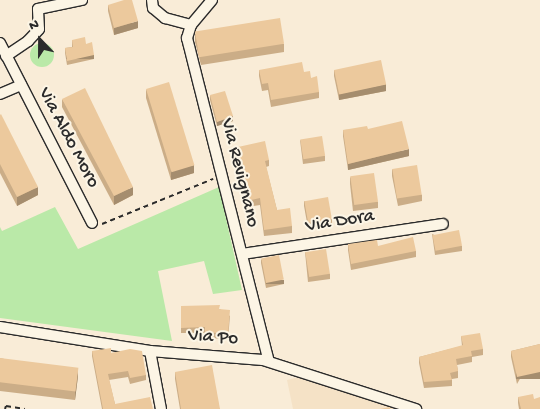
<!DOCTYPE html>
<html>
<head>
<meta charset="utf-8">
<style>
	body { margin:0 }
	#map { position:relative; width:540px; height:409px; overflow:hidden; background:#f9ecd7; font-family:"Gochi Hand",sans-serif }
	div>[style] { position:absolute }
	[style*='--x'] { left:calc(var(--x)*1px); top:calc(var(--y)*1px); width:calc(var(--w)*1px); rotate:calc(var(--a)*1deg) }
	.built>* { inset:0; background:#f5e2c6 }
	.green>* { inset:0; background:#bae9a8 }
	.round { border-radius:50% }
	.path>* { height:2px; margin-top:-1px; transform-origin:0; background:repeating-linear-gradient(90deg,#2b2b2b 0 5px,transparent 0 9px) }
	.roads { filter:drop-shadow(1px 0 #2b2b2b) drop-shadow(-1px 0 #2b2b2b) drop-shadow(0 1px #2b2b2b) drop-shadow(0 -1px #2b2b2b) }
	.street>* { height:10px; margin:-5px; padding:0 5px; transform-origin:5px; border-radius:5px; background:#fcf5e5 }
	.wall>* { inset:0; background:#cbad87 }
	.shaded-wall>* { inset:0; background:#a58d6e; transform-origin:0 0 }
	.building>* { inset:0; background:#ecc99d; transform-origin:0 0 }
	span { translate:-50% -50%; white-space:nowrap; text-align:center; line-height:1.15; -webkit-text-stroke:4px #fcf5e5; paint-order:stroke }
	.street-label { font-size:19px; color:#2b2b2b }
	.north { position:absolute; left:15px; top:15px; width:50px; height:50px; -webkit-text-stroke:4px #fcf5e5; paint-order:stroke; rotate:338deg; font-size:14px; font-weight:700; line-height:20px; text-align:center; color:#2b2b2b }
	.north::after { content:''; display:block; margin:auto; width:18px; height:22px; background:#2b2b2b; clip-path:polygon(50% 0,100% 100%,50% 72%,0 100%) }
</style>
</head>
<body>
<div id="map">
	<div class="built">
		<i style="clip-path:polygon(307px 375px,405px 409px,293px 409px,287px 380px)"></i>
	</div>
	<div class="green">
		<i class="round" style="left:30px;top:43px;width:24px;height:24px"></i>
		<i style="clip-path:polygon(219px 187px,242px 290px,213px 294px,204px 261px,158px 271px,172px 341px,0 318px,0 227px,2px 231px,55px 207px,78px 249px)"></i>
	</div>
	<div class="path">
		<i style="--x:102;--y:224;--w:120;--a:-22.1"></i>
		<i style="--x:5;--y:409;--w:3;--a:-72"></i>
		<i style="--x:6;--y:406;--w:19;--a:9"></i>
	</div>
	<div class="roads">
		<div class="street">
			<i style="--x:152;--y:0;--w:8;--a:83"></i>
			<i style="--x:153;--y:8;--w:16;--a:40"></i>
			<i style="--x:165;--y:18;--w:27;--a:15"></i>
			<i style="--x:212;--y:0;--w:33;--a:130"></i>
			<i style="--x:191;--y:25;--w:14;--a:107"></i>
			<i style="--x:187;--y:38;--w:333;--a:75.8"></i>
			<i style="--x:0;--y:43;--w:202;--a:62.9"></i>
			<i style="--x:6;--y:56;--w:27;--a:-34"></i>
			<i style="--x:28;--y:41;--w:16;--a:-47"></i>
			<i style="--x:39;--y:29;--w:20;--a:-93"></i>
			<i style="--x:38;--y:9;--w:45;--a:-11.6"></i>
			<i style="--x:0;--y:94;--w:23;--a:-23"></i>
			<i style="--x:242;--y:254;--w:203;--a:-8.5"></i>
			<i style="--x:0;--y:327;--w:152;--a:9.1"></i>
			<i style="--x:150;--y:351;--w:113;--a:4.6"></i>
			<i style="--x:263;--y:360;--w:161;--a:17.8"></i>
			<i style="--x:150;--y:351;--w:59;--a:79.3"></i>
		</div>
	</div>
	<div class="wall">
		<i style="clip-path:polygon(108px 5px,138px 28px,114px 35px,108px 11px)"></i>
		<i style="clip-path:polygon(195px 34px,284px 44px,284px 52px,201px 65px,195px 42px)"></i>
		<i style="clip-path:polygon(72px 40px,86px 44px,94px 59px,67px 65px,65px 53px,65px 48px,72px 47px)"></i>
		<i style="clip-path:polygon(259px 70px,304px 72px,311px 78px,319px 92px,319px 98px,271px 107px,268px 90px,262px 91px,259px 76px)"></i>
		<i style="clip-path:polygon(334px 70px,386px 91px,339px 100px,334px 76px)"></i>
		<i style="clip-path:polygon(146px 89px,194px 173px,171px 180px,146px 98px)"></i>
		<i style="clip-path:polygon(210px 95px,233px 121px,217px 126px,210px 100px)"></i>
		<i style="clip-path:polygon(62px 99px,133px 195px,114px 205px,62px 107px)"></i>
		<i style="clip-path:polygon(0 115px,38px 195px,17px 206px,0 173px)"></i>
		<i style="clip-path:polygon(368px 129px,409px 156px,348px 170px,343px 136px,343px 130px)"></i>
		<i style="clip-path:polygon(300px 140px,325px 156px,325px 161px,303px 164px)"></i>
		<i style="clip-path:polygon(238px 147px,269px 160px,269px 166px,266px 167px,277px 210px,292px 226px,292px 233px,264px 236px,260px 205px,247px 207px,238px 153px)"></i>
		<i style="clip-path:polygon(392px 169px,422px 195px,422px 201px,398px 206px,392px 176px)"></i>
		<i style="clip-path:polygon(350px 177px,378px 202px,378px 208px,353px 211px,350px 184px)"></i>
		<i style="clip-path:polygon(304px 201px,332px 219px,332px 224px,308px 228px,304px 206px)"></i>
		<i style="clip-path:polygon(432px 234px,462px 246px,462px 251px,435px 255px)"></i>
		<i style="clip-path:polygon(348px 244px,378px 246px,416px 251px,416px 257px,351px 270px,348px 250px)"></i>
		<i style="clip-path:polygon(305px 252px,330px 274px,330px 279px,308px 282px)"></i>
		<i style="clip-path:polygon(261px 259px,284px 284px,266px 288px,261px 263px)"></i>
		<i style="clip-path:polygon(181px 306px,220px 309px,230px 316px,228px 339px,205px 338px,205px 333px,181px 333px)"></i>
		<i style="clip-path:polygon(461px 336px,483px 349px,483px 355px,472px 357px,472px 362px,457px 365px,458px 371px,458px 378px,452px 379px,452px 386px,424px 388px,419px 363px,419px 357px,462px 346px)"></i>
		<i style="clip-path:polygon(540px 344px,517px 384px,511px 357px,511px 351px)"></i>
		<i style="clip-path:polygon(92px 351px,111px 353px,146px 375px,146px 380px,130px 384px,128px 377px,109px 380px,115px 404px,153px 409px,102px 409px,92px 356px)"></i>
		<i style="clip-path:polygon(0 358px,78px 376px,75px 400px,0 391px)"></i>
		<i style="clip-path:polygon(175px 372px,220px 409px,180px 409px,175px 379px)"></i>
		<i style="clip-path:polygon(518px 397px,534px 399px,540px 409px,519px 409px,518px 403px)"></i>
	</div>
	<div class="shaded-wall">
		<i style="clip-path:polygon(138px 21px,138px 28px,114px 35px,114px 28px)"></i>
		<i style="left:94px;top:55px;width:4px;height:28px;rotate:90deg"></i>
		<i style="clip-path:polygon(386px 84px,386px 91px,339px 100px,339px 94px)"></i>
		<i style="clip-path:polygon(233px 116px,233px 121px,217px 126px,217px 122px)"></i>
		<i style="clip-path:polygon(409px 149px,409px 156px,348px 170px,348px 164px)"></i>
		<i style="clip-path:polygon(194px 165px,194px 173px,171px 180px,171px 171px)"></i>
		<i style="clip-path:polygon(38px 187px,38px 195px,17px 206px,17px 197px)"></i>
		<i style="clip-path:polygon(133px 187px,133px 195px,114px 205px,114px 196px)"></i>
		<i style="left:284px;top:280px;width:4px;height:18px;rotate:90deg"></i>
		<i style="clip-path:polygon(78px 368px,78px 376px,75px 400px,75px 391px)"></i>
		<i style="left:540px;top:372px;width:7px;height:24px;rotate:90deg"></i>
	</div>
	<div class="building">
		<i style="clip-path:polygon(124px 0,132px 0,138px 21px,114px 28px,108px 5px)"></i>
		<i style="left:280px;top:18px;width:26px;height:86px;rotate:81deg"></i>
		<i style="clip-path:polygon(85px 37px,86px 44px,92px 42px,94px 55px,67px 61px,65px 48px,73px 47px,72px 40px)"></i>
		<i style="left:381px;top:60px;width:25px;height:48px;rotate:78deg"></i>
		<i style="clip-path:polygon(302px 62px,304px 72px,310px 71px,311px 78px,317px 76px,319px 92px,271px 100px,268px 83px,262px 84px,259px 70px)"></i>
		<i style="left:169px;top:82px;width:87px;height:24px;rotate:73deg"></i>
		<i style="clip-path:polygon(85px 88px,133px 187px,114px 196px,62px 99px)"></i>
		<i style="clip-path:polygon(225px 91px,233px 116px,217px 122px,210px 95px)"></i>
		<i style="clip-path:polygon(1px 114px,38px 187px,17px 197px,0 164px,0 115px)"></i>
		<i style="clip-path:polygon(402px 121px,409px 149px,348px 164px,343px 130px,367px 126px,368px 129px)"></i>
		<i style="left:322px;top:136px;width:20px;height:22px;rotate:81deg"></i>
		<i style="clip-path:polygon(265px 141px,269px 160px,265px 161px,277px 210px,290px 208px,292px 226px,264px 230px,260px 198px,247px 201px,238px 147px)"></i>
		<i style="left:417px;top:165px;width:30px;height:25px;rotate:81deg"></i>
		<i style="left:374px;top:173px;width:29px;height:24px;rotate:82deg"></i>
		<i style="left:328px;top:197px;width:22px;height:24px;rotate:80deg"></i>
		<i style="left:459px;top:230px;width:16px;height:27px;rotate:79deg"></i>
		<i style="clip-path:polygon(413px 237px,416px 251px,351px 264px,348px 244px,377px 240px,378px 246px)"></i>
		<i style="left:326px;top:249px;width:25px;height:21px;rotate:81deg"></i>
		<i style="left:279px;top:255px;width:25px;height:18px;rotate:79deg"></i>
		<i style="clip-path:polygon(220px 305px,219px 309px,230px 310px,228px 334px,205px 332px,205px 327px,181px 328px,181px 306px)"></i>
		<i style="clip-path:polygon(480px 333px,483px 349px,471px 351px,472px 356px,456px 359px,458px 371px,450px 373px,452px 380px,424px 382px,419px 357px,463px 345px,461px 336px)"></i>
		<i style="clip-path:polygon(540px 344px,540px 372px,517px 377px,511px 351px)"></i>
		<i style="clip-path:polygon(111px 348px,111px 353px,130px 349px,142px 351px,146px 375px,130px 378px,128px 371px,108px 374px,115px 404px,150px 397px,153px 409px,103px 409px,92px 351px)"></i>
		<i style="left:0;top:358px;width:79px;height:24px;rotate:7deg"></i>
		<i style="clip-path:polygon(212px 365px,220px 409px,181px 409px,175px 372px)"></i>
		<i style="clip-path:polygon(533px 394px,534px 399px,540px 397px,540px 409px,521px 409px,518px 397px)"></i>
		<i style="clip-path:polygon(390px 407px,390px 409px,380px 409px)"></i>
	</div>
	<div class="street-label">
		<span style="left:68px;top:138px;rotate:62deg">Via Aldo Moro</span>
		<span style="left:239px;top:173px;rotate:76deg">Via Revignano</span>
		<span style="left:340px;top:222px;rotate:-9deg">Via Dora</span>
		<span style="left:213px;top:338px;rotate:4deg">Via Po</span>
	</div>
	<div class="north">N</div>
</div>
</body>
</html>
